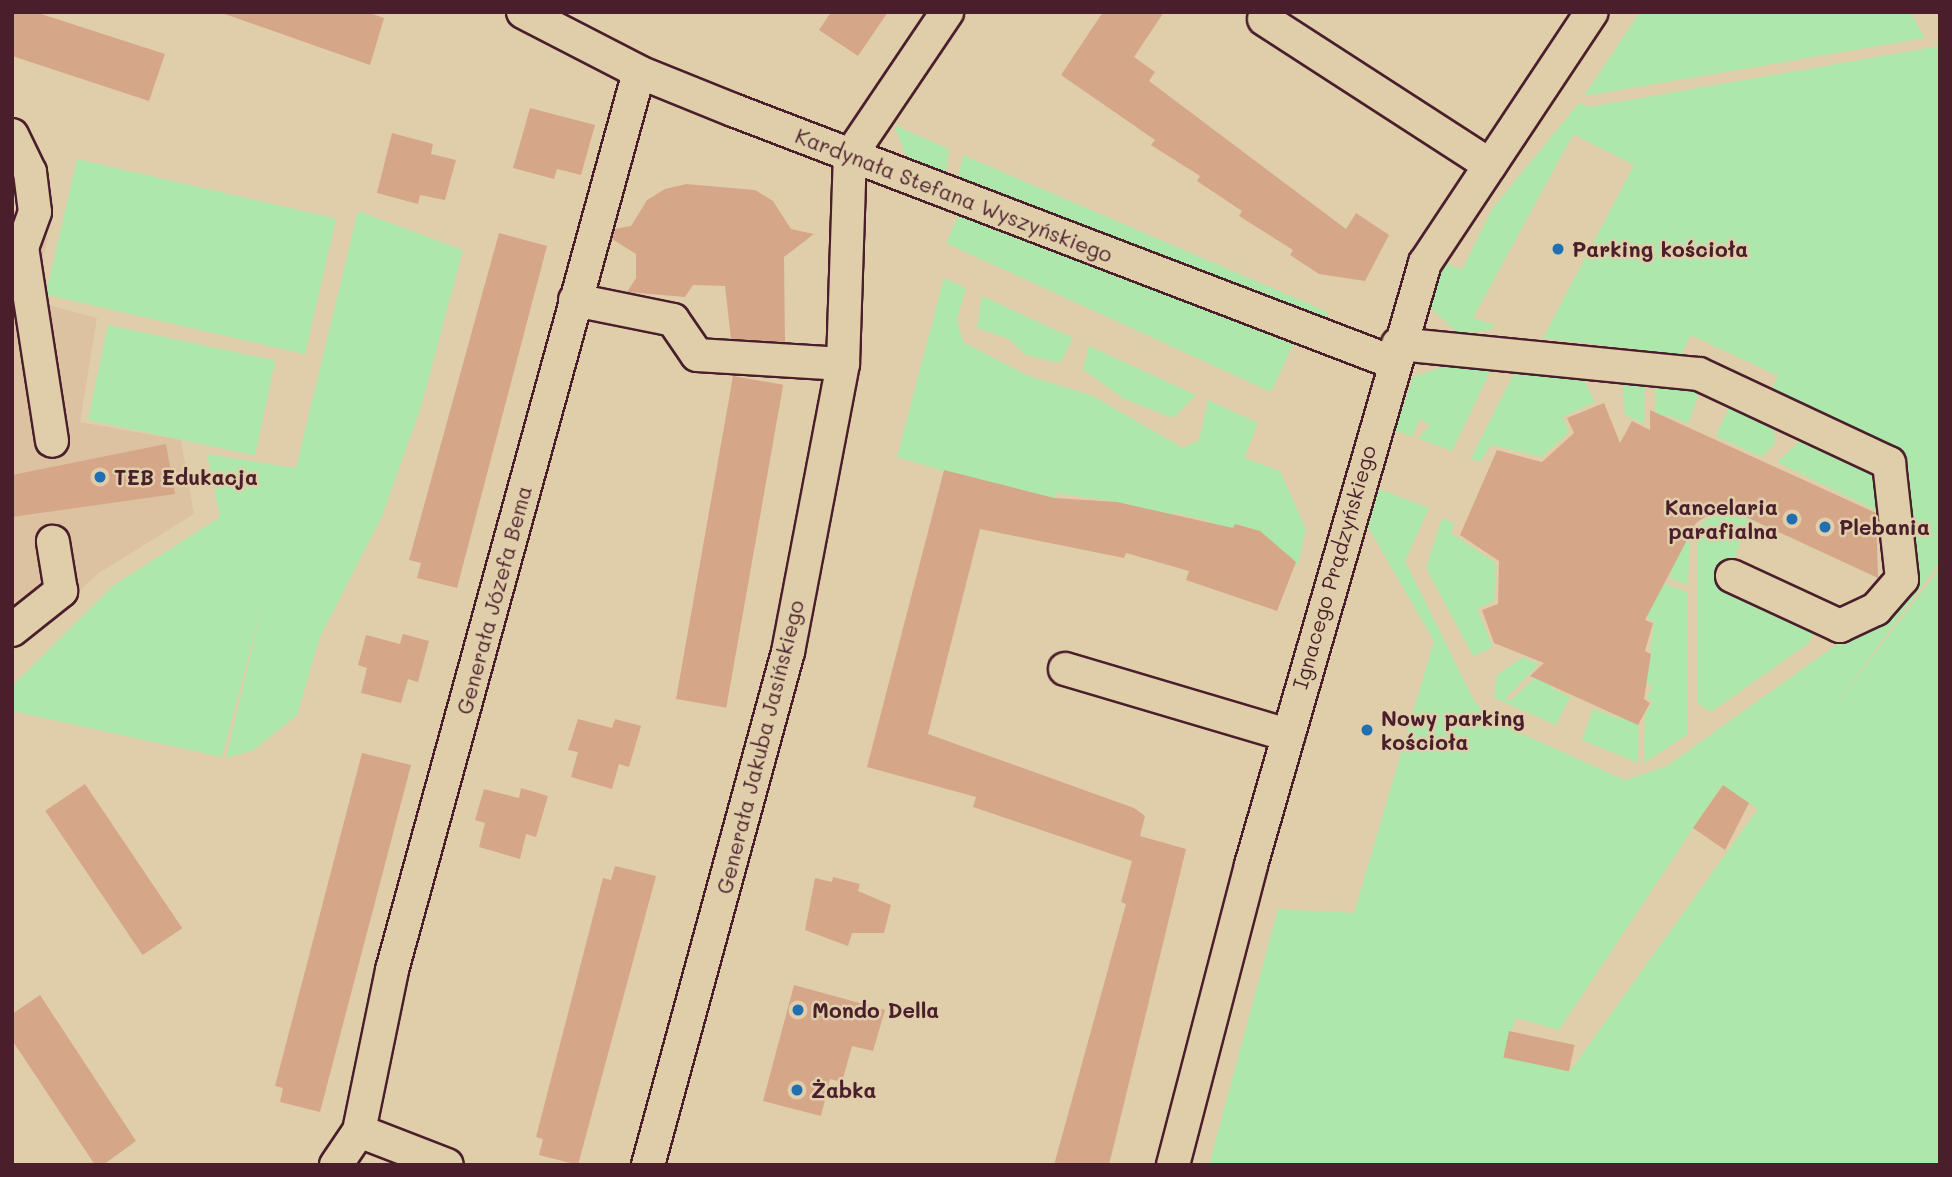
<!DOCTYPE html>
<html>
<head>
<meta charset="utf-8">
<style>
	body { margin:0 }
	#map { position:relative; width:1952px; height:1177px; overflow:hidden; background:#e0ceab; font-family:Mali,sans-serif }
	div>[style] { position:absolute }
	[style*='--x'] { left:calc(var(--x)*1px); top:calc(var(--y)*1px); width:calc(var(--w)*1px); rotate:calc(var(--a)*1deg) }
	.built>* { inset:0; background:#ddc2a1 }
	.green>* { inset:0; background:#ade7ac; transform-origin:0 0 }
	.building>* { inset:0; background:#d6a689; transform-origin:0 0 }
	.roads { filter:drop-shadow(2px 0 #4a1f2b) drop-shadow(-2px 0 #4a1f2b) drop-shadow(0 2px #4a1f2b) drop-shadow(0 -2px #4a1f2b) }
	.minor>* { height:32px; margin:-16px; padding:0 16px; transform-origin:16px; border-radius:16px; background:#e0ceab }
	.dots>* { width:19px; height:19px; translate:-50% -50%; box-sizing:border-box; border:4px solid #e0ceab; border-radius:50% }
	span { translate:-50% -50%; white-space:nowrap; text-align:center; line-height:1.15; -webkit-text-stroke:5px #e0ceab; paint-order:stroke }
	.street-label { font-size:21px; color:#4a1f2b }
	.poi-label { font-size:21px; color:#4a1f2b; font-weight:700 }
	.left { translate:0 -50%; text-align:left }
	.right { translate:-100% -50%; text-align:right }
	.frame { position:absolute; inset:0; border:14px solid #4a1f2b; pointer-events:none }
</style>
</head>
<body>
<div id="map">
	<div class="built">
		<i style="clip-path:polygon(48px 237px,34px 301px,97px 318px,80px 422px,181px 440px,194px 514px,99px 573px,12px 653px,12px 243px)"></i>
	</div>
	<div class="green">
		<i style="clip-path:polygon(1640px 12px,1910px 12px,1925px 38px,1584px 96px)"></i>
		<i style="clip-path:polygon(evenodd,1940px 46px,1940px 562px,1829px 713px,1940px 568px,1940px 1165px,1209px 1165px,1278px 909px,1354px 913px,1434px 641px,1368px 527px,1379px 489px,1429px 508px,1405px 561px,1475px 702px,1493px 721px,1625px 780px,1667px 766px,1914px 589px,1902px 461px,1769px 394px,1778px 376px,1691px 335px,1681px 355px,1543px 338px,1634px 165px,1575px 135px,1571px 138px,1473px 318px,1495px 325px,1490px 330px,1459px 334px,1426px 304px,1443px 262px,1462px 270px,1492px 209px,1579px 103px,1589px 107px,1940px 46px,1722px 785px,1758px 809px,1570px 1071px,1503px 1057px,1516px 1018px,1559px 1030px,1722px 785px)"></i>
		<i style="clip-path:polygon(894px 125px,949px 149px,946px 173px,906px 156px)"></i>
		<i style="clip-path:polygon(963px 155px,1328px 312px,1325px 319px,958px 178px)"></i>
		<i style="left:77px;top:159px;width:266px;height:139px;rotate:13deg"></i>
		<i style="clip-path:polygon(358px 211px,463px 250px,421px 407px,382px 516px,320px 637px,297px 715px,254px 750px,226px 758px,262px 606px,222px 757px,12px 711px,12px 686px,114px 585px,220px 517px,207px 454px,296px 468px)"></i>
		<i style="clip-path:polygon(958px 216px,1134px 281px,1294px 343px,1271px 392px,946px 243px)"></i>
		<i style="clip-path:polygon(944px 278px,966px 288px,957px 319px,963px 342px,1029px 376px,1093px 396px,1183px 448px,1199px 440px,1208px 400px,1258px 423px,1244px 458px,1280px 471px,1306px 529px,1298px 565px,1259px 531px,1235px 524px,1231px 534px,1213px 529px,1214px 523px,1174px 512px,1171px 521px,1117px 502px,1056px 493px,1053px 503px,897px 457px)"></i>
		<i style="clip-path:polygon(982px 296px,1073px 338px,1063px 358px,1059px 363px,1026px 355px,1009px 339px,977px 328px)"></i>
		<i style="left:108px;top:325px;width:171px;height:97px;rotate:12deg"></i>
		<i style="clip-path:polygon(1089px 346px,1196px 395px,1173px 418px,1124px 399px,1083px 369px)"></i>
		<i style="clip-path:polygon(1454px 363px,1490px 372px,1452px 451px,1418px 438px,1430px 425px,1420px 419px,1412px 437px,1398px 431px,1393px 436px,1413px 377px)"></i>
		<i style="clip-path:polygon(1515px 371px,1582px 375px,1595px 402px,1563px 417px,1569px 432px,1542px 457px,1491px 445px,1480px 462px,1471px 458px)"></i>
		<i style="clip-path:polygon(1634px 373px,1701px 388px,1688px 424px,1667px 415px,1655px 418px,1655px 380px,1645px 380px,1644px 424px,1625px 415px,1623px 382px)"></i>
		<i style="clip-path:polygon(1730px 405px,1773px 422px,1775px 444px,1761px 457px,1716px 436px)"></i>
		<i style="clip-path:polygon(1803px 438px,1878px 465px,1883px 514px,1777px 462px)"></i>
		<i style="clip-path:polygon(1711px 503px,1752px 513px,1725px 583px,1814px 632px,1809px 643px,1711px 712px,1697px 703px,1697px 527px,1711px 516px)"></i>
		<i style="clip-path:polygon(1442px 518px,1454px 523px,1451px 533px,1496px 563px,1494px 601px,1477px 609px,1493px 647px,1473px 656px,1426px 568px)"></i>
		<i style="clip-path:polygon(1684px 539px,1690px 543px,1688px 585px,1669px 578px,1672px 570px,1666px 566px)"></i>
		<i style="clip-path:polygon(1666px 584px,1687px 592px,1687px 735px,1644px 763px,1645px 714px,1653px 702px,1647px 698px,1652px 686px,1646px 683px,1654px 622px,1648px 618px,1649px 593px)"></i>
		<i style="clip-path:polygon(1523px 657px,1539px 664px,1506px 698px,1510px 701px,1546px 667px,1553px 669px,1552px 688px,1570px 697px,1556px 725px,1494px 698px,1497px 675px)"></i>
		<i style="clip-path:polygon(1632px 707px,1639px 710px,1638px 763px,1582px 740px,1593px 709px,1618px 718px)"></i>
	</div>
	<div class="building">
		<i style="clip-path:polygon(12px 12px,35px 12px,165px 54px,149px 101px,12px 56px)"></i>
		<i style="clip-path:polygon(219px 12px,367px 12px,384px 18px,370px 65px)"></i>
		<i style="clip-path:polygon(831px 12px,888px 12px,858px 56px,819px 30px)"></i>
		<i style="clip-path:polygon(1103px 12px,1164px 12px,1134px 57px,1155px 72px,1149px 81px,1346px 229px,1356px 213px,1389px 235px,1365px 281px,1319px 274px,1290px 255px,1293px 250px,1239px 216px,1242px 211px,1197px 181px,1200px 176px,1151px 145px,1155px 140px,1061px 75px)"></i>
		<i style="clip-path:polygon(530px 108px,595px 125px,581px 175px,557px 169px,554px 179px,513px 168px)"></i>
		<i style="clip-path:polygon(392px 133px,433px 144px,431px 154px,456px 160px,445px 200px,420px 195px,418px 204px,377px 193px)"></i>
		<i style="clip-path:polygon(686px 184px,755px 190px,773px 201px,791px 229px,814px 234px,784px 257px,785px 342px,731px 339px,725px 286px,693px 285px,685px 297px,627px 292px,636px 278px,636px 254px,612px 239px,615px 229px,631px 226px,647px 200px,665px 189px)"></i>
		<i style="clip-path:polygon(499px 233px,547px 246px,457px 588px,417px 578px,421px 563px,409px 560px)"></i>
		<i style="left:733px;top:376px;width:51px;height:328px;rotate:10deg"></i>
		<i style="clip-path:polygon(1604px 403px,1620px 443px,1632px 421px,1650px 430px,1650px 410px,1876px 513px,1878px 578px,1722px 506px,1696px 523px,1645px 620px,1653px 623px,1645px 651px,1651px 654px,1644px 699px,1650px 703px,1638px 725px,1530px 676px,1544px 663px,1494px 643px,1482px 610px,1498px 604px,1499px 561px,1460px 535px,1497px 450px,1542px 462px,1574px 433px,1567px 418px)"></i>
		<i style="clip-path:polygon(166px 444px,175px 494px,12px 517px,12px 475px)"></i>
		<i style="clip-path:polygon(944px 470px,1054px 498px,1117px 502px,1233px 528px,1235px 524px,1260px 531px,1296px 562px,1277px 611px,1186px 580px,1189px 571px,1126px 553px,1124px 558px,980px 529px,928px 734px,1134px 808px,1145px 816px,1140px 836px,1186px 849px,1109px 1165px,1054px 1165px,1126px 904px,1121px 902px,1132px 861px,973px 807px,976px 797px,867px 767px)"></i>
		<i style="clip-path:polygon(403px 634px,429px 641px,418px 682px,408px 679px,401px 703px,361px 693px,367px 668px,358px 665px,366px 635px,400px 644px)"></i>
		<i style="clip-path:polygon(578px 719px,612px 728px,615px 719px,641px 726px,629px 767px,619px 764px,612px 789px,571px 777px,578px 752px,568px 750px)"></i>
		<i style="clip-path:polygon(362px 753px,411px 765px,320px 1112px,280px 1102px,283px 1088px,275px 1086px)"></i>
		<i style="left:85px;top:784px;width:174px;height:48px;rotate:56deg"></i>
		<i style="clip-path:polygon(1723px 785px,1749px 803px,1725px 850px,1693px 828px)"></i>
		<i style="clip-path:polygon(521px 788px,548px 796px,536px 837px,526px 834px,520px 859px,479px 847px,485px 823px,475px 820px,484px 789px,519px 798px)"></i>
		<i style="clip-path:polygon(615px 866px,656px 876px,578px 1165px,539px 1155px,543px 1139px,536px 1137px,603px 878px,611px 880px)"></i>
		<i style="clip-path:polygon(833px 877px,860px 884px,858px 891px,891px 905px,884px 933px,852px 933px,848px 946px,805px 930px,815px 878px,832px 882px)"></i>
		<i style="clip-path:polygon(794px 985px,885px 1010px,873px 1051px,852px 1046px,842px 1082px,830px 1079px,821px 1116px,763px 1101px)"></i>
		<i style="clip-path:polygon(40px 995px,136px 1141px,103px 1165px,95px 1165px,12px 1040px,12px 1014px)"></i>
		<i style="left:1509px;top:1031px;width:67px;height:27px;rotate:12deg"></i>
	</div>
	<div class="roads">
		<div class="minor">
			<i style="--x:523;--y:12;--w:131;--a:27.3"></i>
			<i style="--x:639;--y:72;--w:101;--a:22"></i>
			<i style="--x:733;--y:110;--w:706;--a:20.93"></i>
			<i style="--x:1264;--y:19;--w:269;--a:32.9"></i>
			<i style="--x:12;--y:135;--w:41;--a:64.1"></i>
			<i style="--x:30;--y:172;--w:40;--a:82.9"></i>
			<i style="--x:35;--y:212;--w:37;--a:110"></i>
			<i style="--x:22;--y:247;--w:10;--a:169"></i>
			<i style="--x:22;--y:247;--w:196;--a:81.2"></i>
			<i style="--x:575;--y:300;--w:100;--a:11.5"></i>
			<i style="--x:673;--y:320;--w:42;--a:55.6"></i>
			<i style="--x:697;--y:355;--w:146;--a:3.5"></i>
			<i style="--x:1398;--y:344;--w:302;--a:5.7"></i>
			<i style="--x:1699;--y:374;--w:210;--a:25.1"></i>
			<i style="--x:1889;--y:463;--w:117;--a:83.6"></i>
			<i style="--x:1902;--y:579;--w:40;--a:131"></i>
			<i style="--x:1876;--y:609;--w:40;--a:155"></i>
			<i style="--x:1840;--y:626;--w:119;--a:-155.2"></i>
			<i style="--x:12;--y:630;--w:63;--a:-38.5"></i>
			<i style="--x:61;--y:591;--w:50;--a:-99.3"></i>
			<i style="--x:1065;--y:669;--w:233;--a:16.5"></i>
			<i style="--x:359;--y:1131;--w:94;--a:21.1"></i>
			<i style="--x:336;--y:1165;--w:41;--a:-55.9"></i>
			<i style="--x:359;--y:1131;--w:164;--a:-78.4"></i>
			<i style="--x:392;--y:970;--w:931;--a:-74.62"></i>
			<i style="--x:648;--y:1165;--w:532;--a:-74.74"></i>
			<i style="--x:788;--y:652;--w:293;--a:-79.2"></i>
			<i style="--x:843;--y:364;--w:208;--a:-88.1"></i>
			<i style="--x:850;--y:156;--w:174;--a:-56"></i>
			<i style="--x:1173;--y:1165;--w:310;--a:-75.4"></i>
			<i style="--x:1251;--y:865;--w:627;--a:-73.88"></i>
			<i style="--x:1425;--y:263;--w:301;--a:-56.4"></i>
		</div>
	</div>
	<div class="dots">
		<i style="left:1558px;top:249px;background:#1f6fb2"></i>
		<i style="left:100px;top:477px;background:#1f6fb2"></i>
		<i style="left:1792px;top:519px;background:#1f6fb2"></i>
		<i style="left:1825px;top:527px;background:#1f6fb2"></i>
		<i style="left:1367px;top:730px;background:#1f6fb2"></i>
		<i style="left:798px;top:1010px;background:#1f6fb2"></i>
		<i style="left:797px;top:1090px;background:#1f6fb2"></i>
	</div>
	<div class="street-label">
		<span style="left:954px;top:195px;rotate:21deg">Kardynała Stefana Wyszyńskiego</span>
		<span style="left:1334px;top:567px;rotate:-74deg">Ignacego Prądzyńskiego</span>
		<span style="left:494px;top:600px;rotate:-75deg">Generała Józefa Bema</span>
		<span style="left:760px;top:747px;rotate:-76deg">Generała Jakuba Jasińskiego</span>
	</div>
	<div class="poi-label">
		<span class="left" style="left:1572px;top:249px">Parking kościoła</span>
		<span class="left" style="left:114px;top:477px">TEB Edukacja</span>
		<span class="right" style="left:1778px;top:519px">Kancelaria<br>parafialna</span>
		<span class="left" style="left:1839px;top:527px">Plebania</span>
		<span class="left" style="left:1381px;top:730px">Nowy parking<br>kościoła</span>
		<span class="left" style="left:812px;top:1010px">Mondo Della</span>
		<span class="left" style="left:811px;top:1090px">Żabka</span>
	</div>
	<div class="frame"></div>
</div>
</body>
</html>
